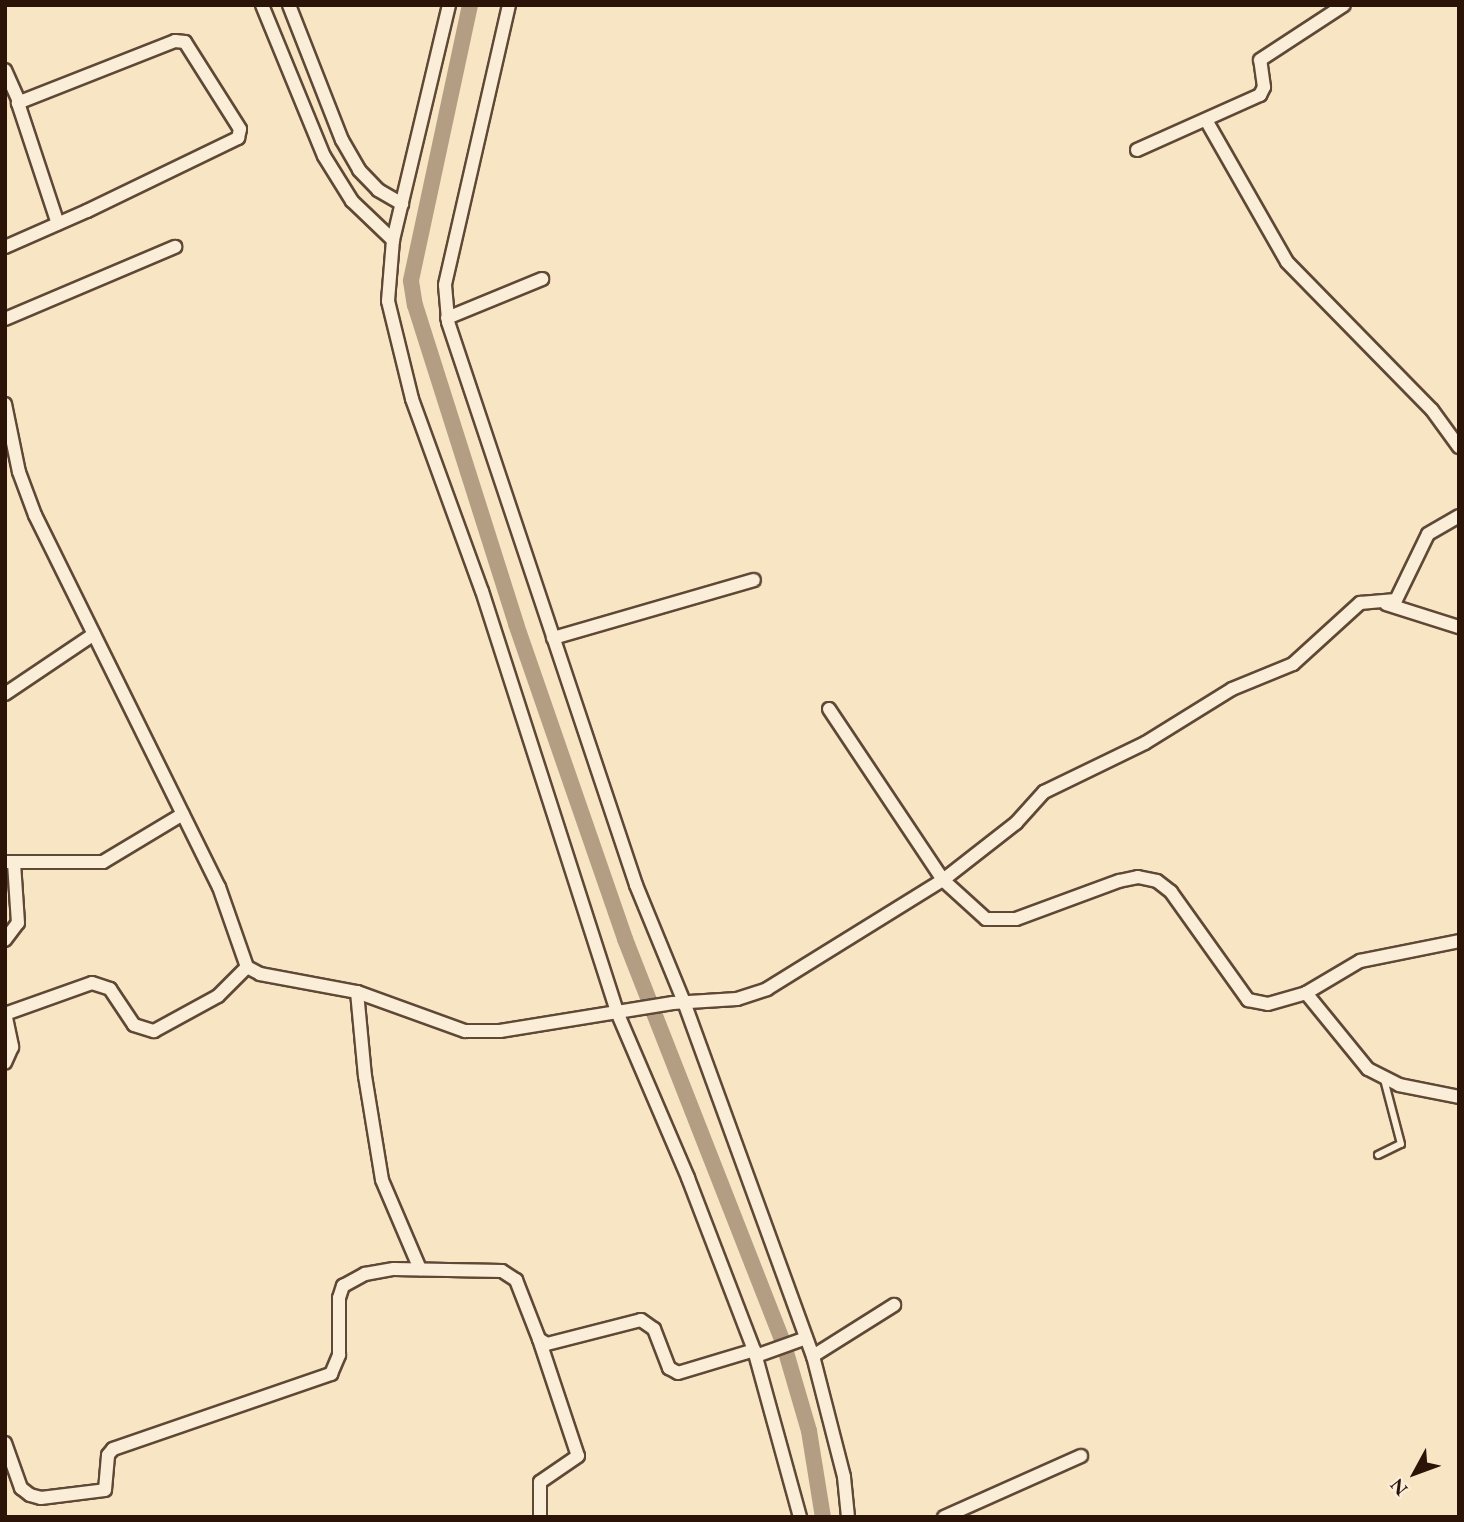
<!DOCTYPE html>
<html>
<head>
<meta charset="utf-8">
<style>
	body { margin:0 }
	#map { position:relative; width:1464px; height:1522px; overflow:hidden; background:#f8e5c4; font-family:"EB Garamond",serif }
	div>[style] { position:absolute }
	[style*='--x'] { left:calc(var(--x)*1px); top:calc(var(--y)*1px); width:calc(var(--w)*1px); rotate:calc(var(--a)*1deg) }
	.canal>* { height:16px; margin:-8px; padding:0 8px; transform-origin:8px; border-radius:8px; background:#b39e84 }
	.roads { filter:drop-shadow(2px 0 #5f4836) drop-shadow(-2px 0 #5f4836) drop-shadow(0 2px #5f4836) drop-shadow(0 -2px #5f4836) }
	.service>* { height:6px; margin:-3px; padding:0 3px; transform-origin:3px; border-radius:3px; background:#faeed9 }
	.minor>* { height:12px; margin:-6px; padding:0 6px; transform-origin:6px; border-radius:6px; background:#faeed9 }
	span { translate:-50% -50%; white-space:nowrap; text-align:center; line-height:1.15; -webkit-text-stroke:5px #faeed9; paint-order:stroke }
	.frame { position:absolute; inset:0; border:7px solid #2c1307; pointer-events:none }
	.north { position:absolute; left:1380px; top:1438px; width:70px; height:70px; -webkit-text-stroke:5px #faeed9; paint-order:stroke; rotate:229deg; font-size:19px; font-weight:700; line-height:28px; text-align:center; color:#2c1307 }
	.north::after { content:''; display:block; margin:auto; width:24px; height:32px; background:#2c1307; clip-path:polygon(50% 0,100% 100%,50% 72%,0 100%) }
</style>
</head>
<body>
<div id="map">
	<div class="canal">
		<i style="--x:470;--y:5;--w:282;--a:102.1"></i>
		<i style="--x:411;--y:281;--w:24;--a:81"></i>
		<i style="--x:415;--y:305;--w:335;--a:72.4"></i>
		<i style="--x:516;--y:624;--w:333;--a:70.9"></i>
		<i style="--x:625;--y:939;--w:433;--a:68.6"></i>
		<i style="--x:783;--y:1342;--w:93;--a:73.7"></i>
		<i style="--x:809;--y:1431;--w:87;--a:80.8"></i>
	</div>
	<div class="roads">
		<div class="service">
			<i style="--x:1378;--y:1155;--w:25;--a:-26"></i>
			<i style="--x:1401;--y:1144;--w:67;--a:-104.7"></i>
		</div>
		<div class="minor">
			<i style="--x:262;--y:5;--w:163;--a:67.7"></i>
			<i style="--x:324;--y:156;--w:53;--a:58.1"></i>
			<i style="--x:352;--y:201;--w:57;--a:43.6"></i>
			<i style="--x:289;--y:5;--w:145;--a:68.6"></i>
			<i style="--x:342;--y:140;--w:34;--a:60"></i>
			<i style="--x:359;--y:170;--w:28;--a:46"></i>
			<i style="--x:378;--y:190;--w:28;--a:30"></i>
			<i style="--x:449;--y:5;--w:242;--a:103.4"></i>
			<i style="--x:393;--y:240;--w:61;--a:94.7"></i>
			<i style="--x:388;--y:301;--w:101;--a:76.2"></i>
			<i style="--x:412;--y:399;--w:204;--a:70"></i>
			<i style="--x:482;--y:591;--w:442;--a:72.2"></i>
			<i style="--x:617;--y:1012;--w:181;--a:66.8"></i>
			<i style="--x:688;--y:1178;--w:184;--a:69"></i>
			<i style="--x:754;--y:1350;--w:173;--a:74.6"></i>
			<i style="--x:509;--y:5;--w:287;--a:102.9"></i>
			<i style="--x:445;--y:285;--w:37;--a:85"></i>
			<i style="--x:448;--y:322;--w:594;--a:71.53"></i>
			<i style="--x:636;--y:885;--w:126;--a:67.7"></i>
			<i style="--x:684;--y:1002;--w:377;--a:70"></i>
			<i style="--x:813;--y:1356;--w:125;--a:75.6"></i>
			<i style="--x:844;--y:1477;--w:40;--a:84.3"></i>
			<i style="--x:5;--y:70;--w:34;--a:66"></i>
			<i style="--x:1206;--y:120;--w:163;--a:60.3"></i>
			<i style="--x:1287;--y:262;--w:207;--a:45.6"></i>
			<i style="--x:1432;--y:410;--w:46;--a:53.9"></i>
			<i style="--x:1137;--y:150;--w:135;--a:-24.1"></i>
			<i style="--x:1260;--y:95;--w:9;--a:-63"></i>
			<i style="--x:1264;--y:87;--w:27;--a:-98"></i>
			<i style="--x:1260;--y:60;--w:100;--a:-33.2"></i>
			<i style="--x:5;--y:247;--w:90;--a:-23.7"></i>
			<i style="--x:87;--y:211;--w:168;--a:-25.8"></i>
			<i style="--x:238;--y:138;--w:9;--a:-77"></i>
			<i style="--x:240;--y:129;--w:103;--a:-122.3"></i>
			<i style="--x:185;--y:42;--w:10;--a:-174"></i>
			<i style="--x:175;--y:41;--w:169;--a:158.5"></i>
			<i style="--x:18;--y:103;--w:127;--a:71.7"></i>
			<i style="--x:447;--y:318;--w:103;--a:-22.3"></i>
			<i style="--x:5;--y:319;--w:185;--a:-23"></i>
			<i style="--x:5;--y:404;--w:69;--a:78.4"></i>
			<i style="--x:19;--y:472;--w:46;--a:69.6"></i>
			<i style="--x:35;--y:515;--w:415;--a:63.7"></i>
			<i style="--x:219;--y:887;--w:85;--a:70.7"></i>
			<i style="--x:247;--y:967;--w:15;--a:28"></i>
			<i style="--x:260;--y:974;--w:99;--a:10.5"></i>
			<i style="--x:357;--y:992;--w:115;--a:19.9"></i>
			<i style="--x:465;--y:1031;--w:35;--a:0"></i>
			<i style="--x:500;--y:1031;--w:175;--a:-9.2"></i>
			<i style="--x:673;--y:1003;--w:64;--a:-3.6"></i>
			<i style="--x:737;--y:999;--w:32;--a:-18"></i>
			<i style="--x:767;--y:989;--w:207;--a:-31.8"></i>
			<i style="--x:943;--y:880;--w:93;--a:-38"></i>
			<i style="--x:1016;--y:823;--w:42;--a:-47.9"></i>
			<i style="--x:1044;--y:792;--w:112;--a:-25.9"></i>
			<i style="--x:1145;--y:743;--w:102;--a:-31.8"></i>
			<i style="--x:1232;--y:689;--w:66;--a:-22.3"></i>
			<i style="--x:1293;--y:664;--w:91;--a:-42.3"></i>
			<i style="--x:1360;--y:603;--w:36;--a:-5"></i>
			<i style="--x:1396;--y:600;--w:73;--a:-64.1"></i>
			<i style="--x:1428;--y:534;--w:36;--a:-30"></i>
			<i style="--x:1386;--y:604;--w:77;--a:17.5"></i>
			<i style="--x:553;--y:638;--w:209;--a:-16.1"></i>
			<i style="--x:5;--y:694;--w:107;--a:-34"></i>
			<i style="--x:829;--y:709;--w:206;--a:56.3"></i>
			<i style="--x:943;--y:880;--w:58;--a:42.2"></i>
			<i style="--x:986;--y:919;--w:30;--a:0"></i>
			<i style="--x:1016;--y:919;--w:110;--a:-20.3"></i>
			<i style="--x:1119;--y:881;--w:19;--a:-12"></i>
			<i style="--x:1138;--y:877;--w:19;--a:12"></i>
			<i style="--x:1157;--y:881;--w:18;--a:38"></i>
			<i style="--x:1171;--y:892;--w:133;--a:54.5"></i>
			<i style="--x:1248;--y:1000;--w:20;--a:11"></i>
			<i style="--x:1268;--y:1004;--w:40;--a:-16"></i>
			<i style="--x:1306;--y:993;--w:63;--a:-30.7"></i>
			<i style="--x:1360;--y:961;--w:101;--a:-11.4"></i>
			<i style="--x:5;--y:862;--w:98;--a:0"></i>
			<i style="--x:103;--y:862;--w:93;--a:-31"></i>
			<i style="--x:5;--y:940;--w:21;--a:-53"></i>
			<i style="--x:18;--y:923;--w:61;--a:-93.8"></i>
			<i style="--x:357;--y:992;--w:84;--a:84.6"></i>
			<i style="--x:365;--y:1076;--w:105;--a:80.7"></i>
			<i style="--x:382;--y:1180;--w:97;--a:66.9"></i>
			<i style="--x:1306;--y:993;--w:98;--a:50.8"></i>
			<i style="--x:1368;--y:1069;--w:35;--a:27"></i>
			<i style="--x:1399;--y:1085;--w:61;--a:11.3"></i>
			<i style="--x:5;--y:1013;--w:35;--a:78"></i>
			<i style="--x:12;--y:1047;--w:17;--a:114"></i>
			<i style="--x:5;--y:1014;--w:92;--a:-19.6"></i>
			<i style="--x:92;--y:983;--w:19;--a:18"></i>
			<i style="--x:110;--y:989;--w:43;--a:56.3"></i>
			<i style="--x:134;--y:1025;--w:21;--a:17"></i>
			<i style="--x:154;--y:1031;--w:73;--a:-28.7"></i>
			<i style="--x:218;--y:996;--w:41;--a:-45"></i>
			<i style="--x:539;--y:1339;--w:123;--a:71.6"></i>
			<i style="--x:578;--y:1456;--w:46;--a:145.6"></i>
			<i style="--x:540;--y:1482;--w:35;--a:90"></i>
			<i style="--x:756;--y:1356;--w:53;--a:-19.8"></i>
			<i style="--x:813;--y:1356;--w:96;--a:-32.2"></i>
			<i style="--x:5;--y:1443;--w:48;--a:70.4"></i>
			<i style="--x:21;--y:1488;--w:11;--a:38"></i>
			<i style="--x:30;--y:1495;--w:11;--a:15"></i>
			<i style="--x:41;--y:1498;--w:64;--a:-7.1"></i>
			<i style="--x:105;--y:1490;--w:35;--a:-85"></i>
			<i style="--x:108;--y:1455;--w:8;--a:-50"></i>
			<i style="--x:113;--y:1449;--w:231;--a:-19"></i>
			<i style="--x:331;--y:1374;--w:21;--a:-67"></i>
			<i style="--x:339;--y:1355;--w:57;--a:-90"></i>
			<i style="--x:339;--y:1298;--w:13;--a:-72"></i>
			<i style="--x:343;--y:1286;--w:25;--a:-29"></i>
			<i style="--x:365;--y:1274;--w:29;--a:-10"></i>
			<i style="--x:394;--y:1269;--w:108;--a:1.1"></i>
			<i style="--x:502;--y:1271;--w:17;--a:33"></i>
			<i style="--x:516;--y:1280;--w:63;--a:68.7"></i>
			<i style="--x:539;--y:1339;--w:9;--a:32"></i>
			<i style="--x:547;--y:1344;--w:97;--a:-14.3"></i>
			<i style="--x:641;--y:1320;--w:16;--a:35"></i>
			<i style="--x:654;--y:1329;--w:42;--a:69"></i>
			<i style="--x:669;--y:1368;--w:10;--a:29"></i>
			<i style="--x:678;--y:1373;--w:79;--a:-16.8"></i>
			<i style="--x:944;--y:1517;--w:150;--a:-24"></i>
		</div>
	</div>
	<div class="frame"></div>
	<div class="north">N</div>
</div>
</body>
</html>
